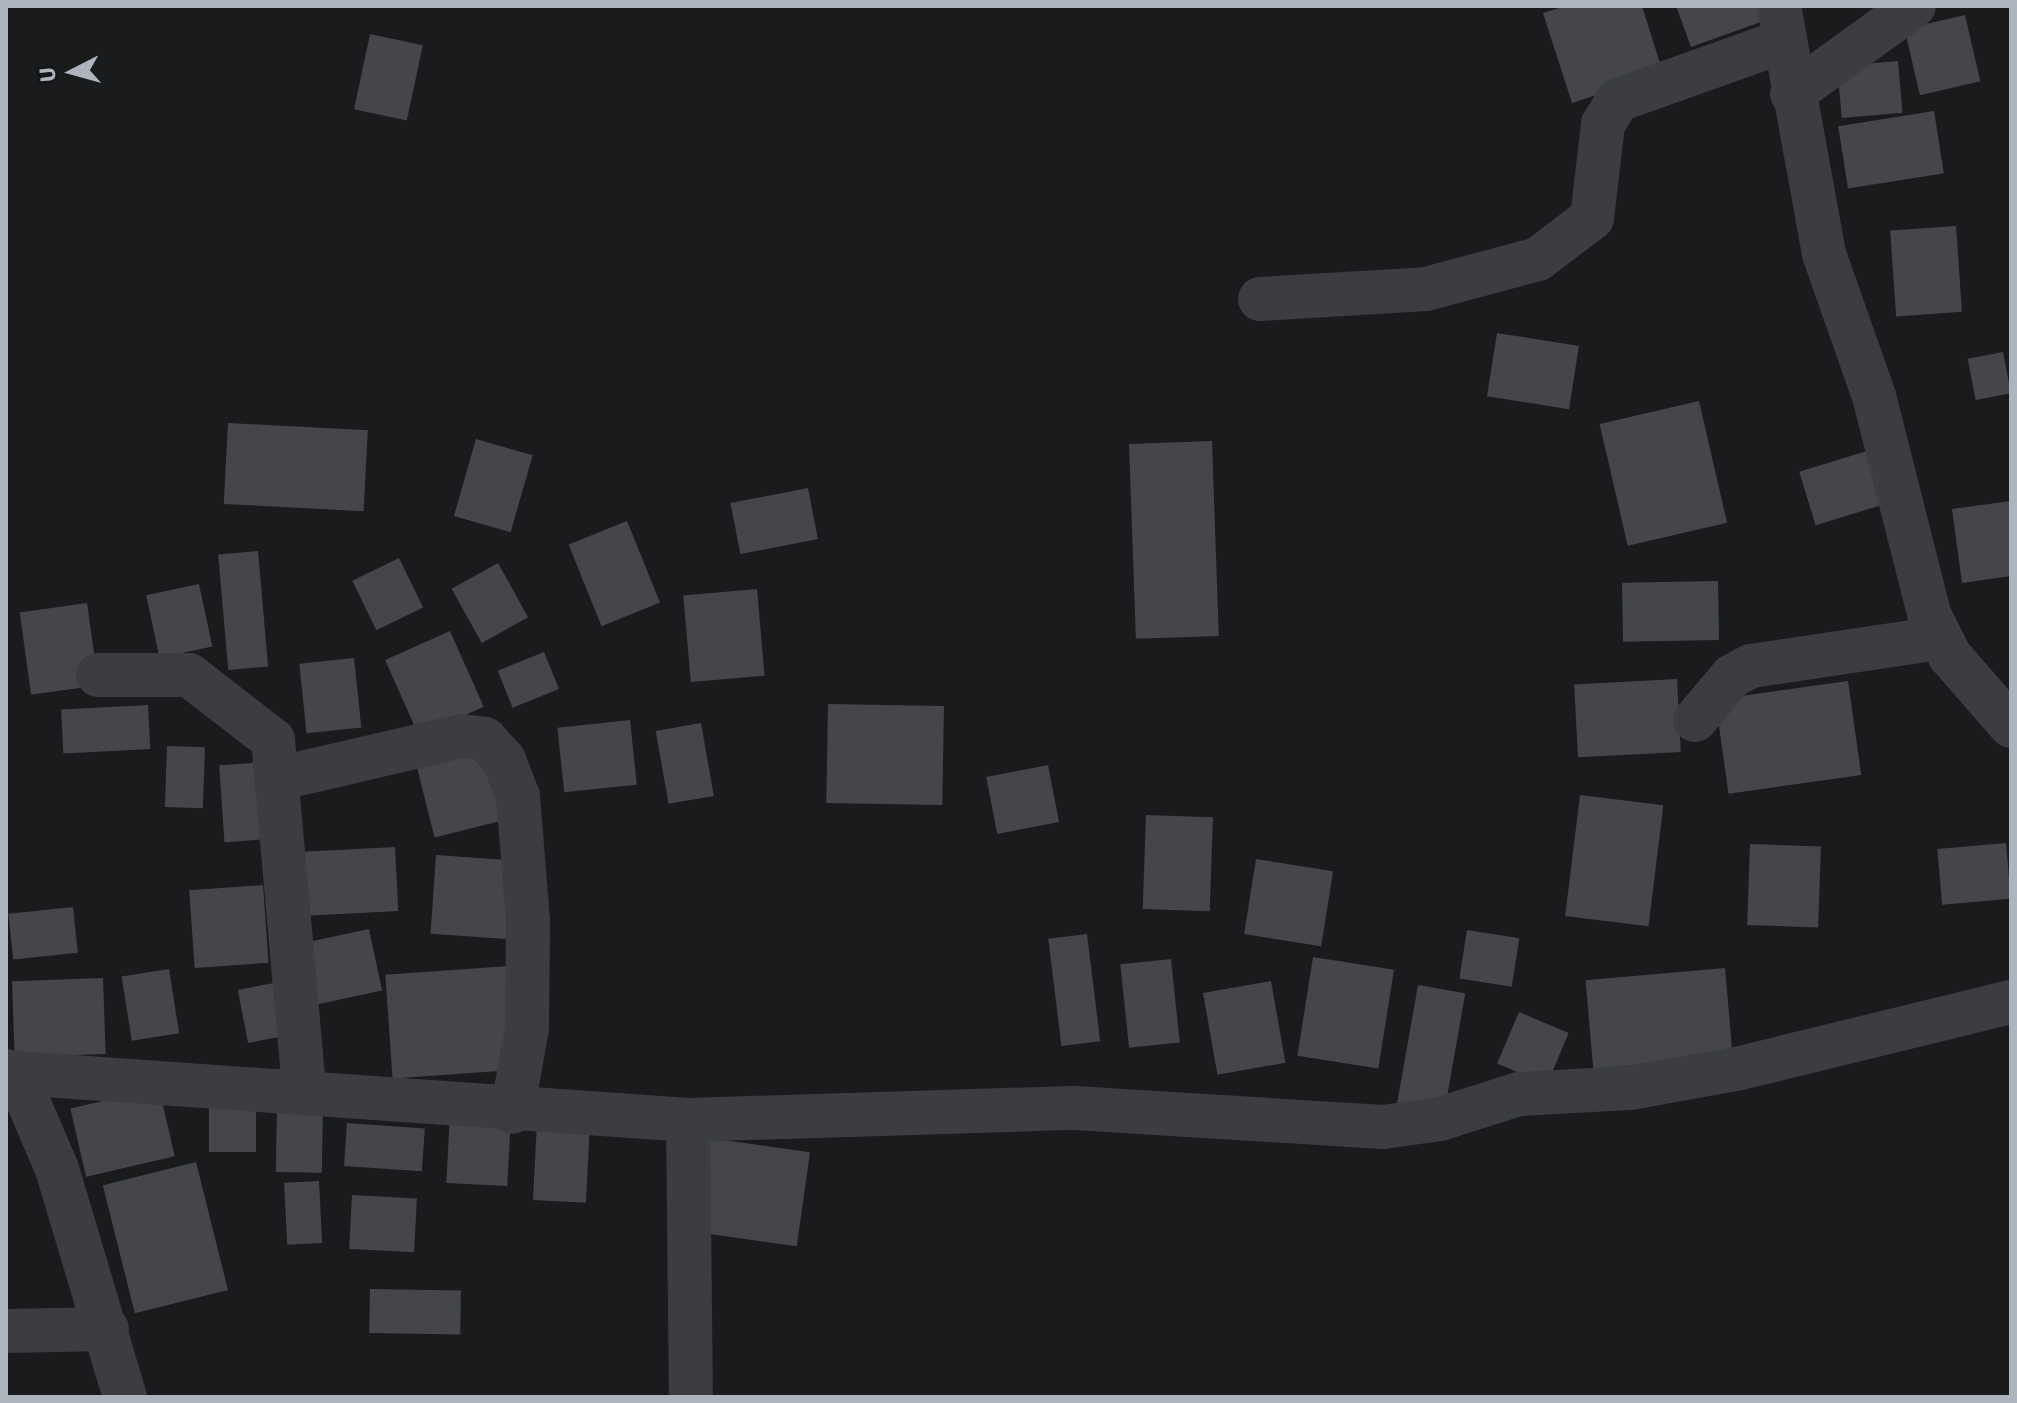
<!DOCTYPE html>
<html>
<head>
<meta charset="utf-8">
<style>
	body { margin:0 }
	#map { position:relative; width:2017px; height:1403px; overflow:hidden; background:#1a1b1d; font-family:Signika,sans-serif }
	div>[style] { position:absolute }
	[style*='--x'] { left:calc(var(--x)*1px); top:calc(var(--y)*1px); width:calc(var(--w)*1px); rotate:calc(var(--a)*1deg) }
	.building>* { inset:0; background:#44464a; transform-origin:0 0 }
	.minor>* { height:44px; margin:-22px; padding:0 22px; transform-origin:22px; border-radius:22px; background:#3b3d42 }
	span { translate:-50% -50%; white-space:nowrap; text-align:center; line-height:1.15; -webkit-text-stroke:8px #151618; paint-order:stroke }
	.frame { position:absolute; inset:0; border:8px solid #adb4bd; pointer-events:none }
	.north { position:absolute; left:32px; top:32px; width:80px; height:80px; -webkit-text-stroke:6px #151618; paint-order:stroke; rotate:264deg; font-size:22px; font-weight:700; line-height:32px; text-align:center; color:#adb4bd }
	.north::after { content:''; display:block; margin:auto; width:28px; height:36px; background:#adb4bd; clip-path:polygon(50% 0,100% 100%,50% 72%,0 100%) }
</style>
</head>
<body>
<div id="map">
	<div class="building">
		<i style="clip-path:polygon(1566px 6px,1642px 6px,1663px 73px,1572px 103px,1543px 13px)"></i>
		<i style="clip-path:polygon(1676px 6px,1764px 6px,1769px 19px,1691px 47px)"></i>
		<i style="left:1965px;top:15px;width:68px;height:62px;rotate:77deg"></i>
		<i style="left:370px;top:34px;width:54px;height:77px;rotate:12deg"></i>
		<i style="left:1898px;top:61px;width:52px;height:61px;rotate:85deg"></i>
		<i style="left:1934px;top:111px;width:63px;height:97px;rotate:81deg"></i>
		<i style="left:1956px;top:226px;width:86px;height:66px;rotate:86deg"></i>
		<i style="left:1497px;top:333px;width:83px;height:64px;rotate:9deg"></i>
		<i style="left:2003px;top:352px;width:42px;height:36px;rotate:79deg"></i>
		<i style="left:1699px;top:401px;width:125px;height:102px;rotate:77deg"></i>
		<i style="left:228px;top:423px;width:140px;height:81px;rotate:3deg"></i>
		<i style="left:476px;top:439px;width:59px;height:80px;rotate:16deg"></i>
		<i style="left:1212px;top:441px;width:195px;height:83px;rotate:88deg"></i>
		<i style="left:1870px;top:450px;width:56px;height:74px;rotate:73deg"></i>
		<i style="left:808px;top:488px;width:52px;height:79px;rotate:79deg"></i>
		<i style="clip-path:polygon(2011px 501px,2011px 576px,1962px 583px,1952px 509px)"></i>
		<i style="left:627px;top:521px;width:88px;height:63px;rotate:68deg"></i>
		<i style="left:258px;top:551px;width:116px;height:40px;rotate:85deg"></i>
		<i style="left:399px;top:558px;width:55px;height:52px;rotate:64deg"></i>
		<i style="left:498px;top:563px;width:62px;height:53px;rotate:61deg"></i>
		<i style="left:1718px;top:581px;width:59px;height:96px;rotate:89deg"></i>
		<i style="left:199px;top:584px;width:64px;height:54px;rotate:78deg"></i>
		<i style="left:757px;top:589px;width:87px;height:74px;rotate:85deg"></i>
		<i style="left:87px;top:603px;width:83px;height:68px;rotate:82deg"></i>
		<i style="left:450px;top:631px;width:83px;height:71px;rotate:66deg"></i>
		<i style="left:544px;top:652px;width:40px;height:50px;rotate:68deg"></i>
		<i style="left:354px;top:658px;width:70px;height:55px;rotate:84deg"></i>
		<i style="left:1677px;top:679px;width:73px;height:103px;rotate:87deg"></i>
		<i style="left:1848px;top:681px;width:95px;height:134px;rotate:82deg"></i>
		<i style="left:828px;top:704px;width:116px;height:99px;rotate:1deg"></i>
		<i style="left:148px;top:705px;width:44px;height:87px;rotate:87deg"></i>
		<i style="left:630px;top:720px;width:65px;height:73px;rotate:84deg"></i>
		<i style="left:701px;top:723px;width:74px;height:46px;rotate:80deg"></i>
		<i style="left:167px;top:746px;width:38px;height:61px;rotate:2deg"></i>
		<i style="left:487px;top:746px;width:76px;height:73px;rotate:76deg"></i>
		<i style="left:267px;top:762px;width:77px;height:48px;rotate:86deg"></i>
		<i style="left:1048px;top:765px;width:58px;height:63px;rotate:79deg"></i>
		<i style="left:1580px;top:795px;width:84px;height:122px;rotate:7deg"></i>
		<i style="left:1146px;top:815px;width:67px;height:94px;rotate:2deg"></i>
		<i style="left:2006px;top:843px;width:56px;height:69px;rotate:85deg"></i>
		<i style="left:1750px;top:844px;width:71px;height:81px;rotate:2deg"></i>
		<i style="left:395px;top:847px;width:64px;height:97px;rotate:87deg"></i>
		<i style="left:436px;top:855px;width:81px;height:79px;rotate:4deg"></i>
		<i style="left:1256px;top:859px;width:78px;height:76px;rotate:9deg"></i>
		<i style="left:263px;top:885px;width:78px;height:74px;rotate:86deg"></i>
		<i style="left:73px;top:907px;width:46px;height:65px;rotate:84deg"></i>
		<i style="left:369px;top:929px;width:63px;height:73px;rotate:78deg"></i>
		<i style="left:1467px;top:930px;width:53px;height:49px;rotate:9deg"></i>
		<i style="left:1087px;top:934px;width:108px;height:39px;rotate:83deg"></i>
		<i style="left:1313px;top:957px;width:82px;height:100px;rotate:9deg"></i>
		<i style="left:1171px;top:959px;width:84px;height:51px;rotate:84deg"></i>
		<i style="left:509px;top:966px;width:104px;height:124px;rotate:86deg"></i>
		<i style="left:1725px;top:968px;width:89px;height:140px;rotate:85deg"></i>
		<i style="left:169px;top:969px;width:65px;height:48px;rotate:81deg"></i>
		<i style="left:103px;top:978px;width:76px;height:91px;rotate:88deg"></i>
		<i style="left:1271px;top:981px;width:83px;height:69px;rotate:80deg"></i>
		<i style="left:279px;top:982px;width:54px;height:42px;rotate:79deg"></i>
		<i style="left:1418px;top:985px;width:48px;height:125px;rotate:10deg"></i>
		<i style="left:1519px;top:1012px;width:54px;height:56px;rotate:23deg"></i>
		<i style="left:159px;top:1088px;width:70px;height:91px;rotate:77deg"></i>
		<i style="left:209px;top:1095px;width:47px;height:57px"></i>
		<i style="left:277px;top:1104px;width:46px;height:68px;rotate:1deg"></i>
		<i style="left:450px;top:1113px;width:61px;height:70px;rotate:3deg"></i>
		<i style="left:347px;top:1123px;width:78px;height:43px;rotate:4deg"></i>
		<i style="left:537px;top:1123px;width:53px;height:77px;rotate:3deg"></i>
		<i style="left:709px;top:1138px;width:102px;height:95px;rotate:8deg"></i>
		<i style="left:196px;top:1162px;width:132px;height:96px;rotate:76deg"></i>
		<i style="left:319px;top:1181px;width:62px;height:35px;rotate:87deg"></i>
		<i style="left:352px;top:1195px;width:65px;height:54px;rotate:3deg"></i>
		<i style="left:370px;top:1289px;width:91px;height:44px;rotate:1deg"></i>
	</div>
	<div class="minor">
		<i style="--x:1779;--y:6;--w:252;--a:79.7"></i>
		<i style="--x:1824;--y:254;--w:151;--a:70.6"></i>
		<i style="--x:1874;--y:396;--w:225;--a:75.8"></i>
		<i style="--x:1929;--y:614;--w:47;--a:63.4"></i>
		<i style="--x:1950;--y:656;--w:93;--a:48.9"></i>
		<i style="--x:1792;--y:94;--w:150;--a:-35.8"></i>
		<i style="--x:1260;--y:299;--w:166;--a:-3.4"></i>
		<i style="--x:1426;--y:289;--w:116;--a:-15"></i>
		<i style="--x:1538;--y:259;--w:68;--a:-37.2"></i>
		<i style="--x:1592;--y:218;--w:95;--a:-83.3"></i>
		<i style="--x:1603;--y:124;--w:28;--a:-58"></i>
		<i style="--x:1618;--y:100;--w:176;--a:-19.6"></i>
		<i style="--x:98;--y:675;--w:91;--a:0"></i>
		<i style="--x:189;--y:675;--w:106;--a:37.7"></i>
		<i style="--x:273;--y:740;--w:351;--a:84.9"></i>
		<i style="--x:1695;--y:720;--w:57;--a:-49.9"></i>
		<i style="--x:1732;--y:676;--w:21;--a:-28"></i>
		<i style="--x:1751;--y:666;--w:190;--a:-8.5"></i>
		<i style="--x:281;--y:778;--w:186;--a:-13.1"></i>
		<i style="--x:462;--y:736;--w:23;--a:7"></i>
		<i style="--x:485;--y:739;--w:28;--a:48"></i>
		<i style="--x:504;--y:760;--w:39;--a:69"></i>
		<i style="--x:518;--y:796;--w:125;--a:85.4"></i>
		<i style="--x:528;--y:921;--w:107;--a:90.5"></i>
		<i style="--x:527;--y:1028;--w:85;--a:100.1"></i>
		<i style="--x:6;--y:1071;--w:10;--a:11"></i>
		<i style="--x:16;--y:1073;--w:104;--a:66.9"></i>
		<i style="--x:57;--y:1169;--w:238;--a:73.4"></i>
		<i style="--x:16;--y:1073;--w:674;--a:4"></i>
		<i style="--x:688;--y:1120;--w:386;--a:-1.8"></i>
		<i style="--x:1074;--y:1108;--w:310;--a:3.5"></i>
		<i style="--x:1383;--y:1127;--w:58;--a:-8"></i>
		<i style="--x:1440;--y:1119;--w:83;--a:-17.6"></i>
		<i style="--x:1519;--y:1094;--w:111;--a:-3.1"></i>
		<i style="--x:1630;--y:1088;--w:108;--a:-10.2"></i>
		<i style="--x:1736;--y:1069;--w:283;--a:-13.7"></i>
		<i style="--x:688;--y:1120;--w:277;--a:89.4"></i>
		<i style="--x:6;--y:1331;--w:101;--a:-1.1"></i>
	</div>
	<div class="frame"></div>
	<div class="north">U</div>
</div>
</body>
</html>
